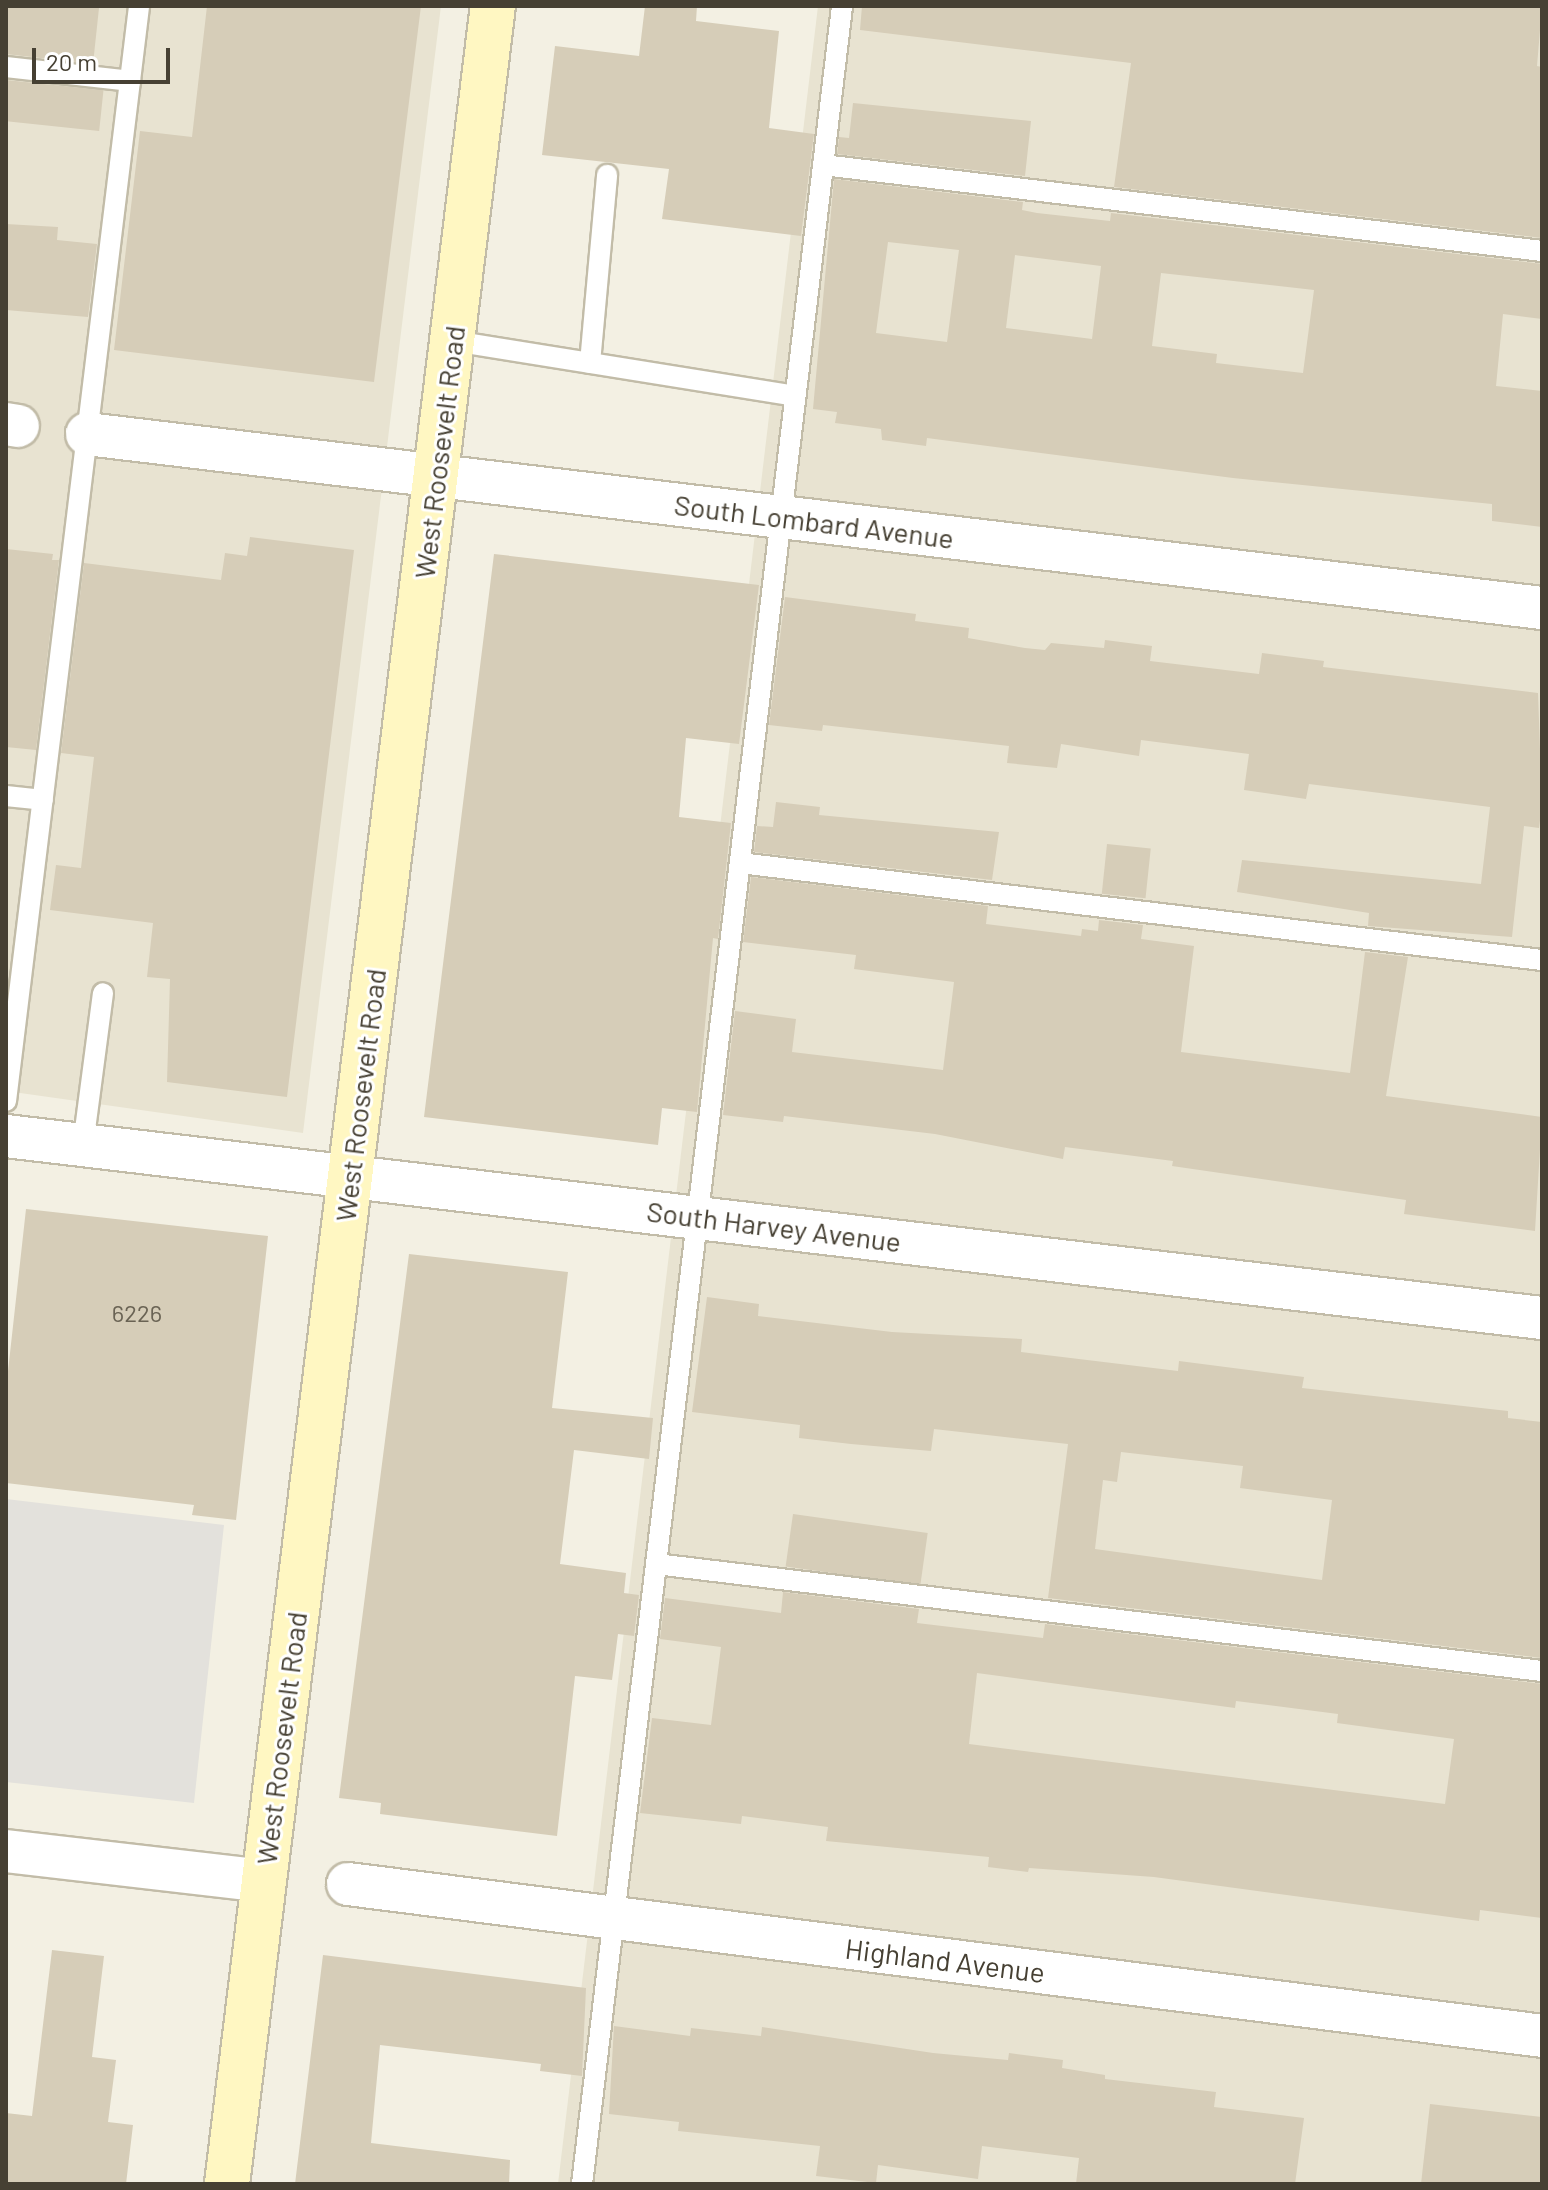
<!DOCTYPE html>
<html>
<head>
<meta charset="utf-8">
<style>
	body { margin:0 }
	#map { position:relative; width:1548px; height:2190px; overflow:hidden; background:#f3f0e3; font-family:Barlow,sans-serif }
	div>[style] { position:absolute }
	[style*='--x'] { left:calc(var(--x)*1px); top:calc(var(--y)*1px); width:calc(var(--w)*1px); rotate:calc(var(--a)*1deg) }
	.residential>* { inset:0; background:#e8e3d1 }
	.parking>* { inset:0; background:#e3e1dc }
	.building>* { inset:0; background:#d6cdb8; transform-origin:0 0 }
	.roads { filter:drop-shadow(2px 0 #c2bca8) drop-shadow(-2px 0 #c2bca8) drop-shadow(0 2px #c2bca8) drop-shadow(0 -2px #c2bca8) }
	.service>* { height:20px; margin:-10px; padding:0 10px; transform-origin:10px; border-radius:10px; background:#fff }
	.minor>* { height:42px; margin:-21px; padding:0 21px; transform-origin:21px; border-radius:21px; background:#fff }
	.secondary>* { height:44px; margin:-22px; padding:0 22px; transform-origin:22px; border-radius:22px; background:#fff7c2 }
	span { translate:-50% -50%; white-space:nowrap; text-align:center; line-height:1.15; -webkit-text-stroke:6px #fff; paint-order:stroke }
	.number-label { font-size:24px; color:#6a6354 }
	.number-label span { -webkit-text-stroke-width:0 }
	.street-label { font-size:28px; color:#464033 }
	.frame { position:absolute; inset:0; border:8px solid #464033; pointer-events:none }
	.scale { position:absolute; left:32px; top:48px; width:138px; height:36px; box-sizing:border-box; border:4px solid #464033; border-top:0; padding-left:10px; font-size:24px; line-height:28px; white-space:nowrap; color:#464033; -webkit-text-stroke:6px #fff; paint-order:stroke }
</style>
</head>
<body>
<div id="map">
	<div class="residential">
		<i style="clip-path:polygon(6px 6px,441px 6px,303px 1133px,6px 1091px)"></i>
		<i style="clip-path:polygon(818px 6px,1542px 6px,1542px 2184px,558px 2184px)"></i>
	</div>
	<div class="parking">
		<i style="clip-path:polygon(6px 1499px,224px 1525px,194px 1803px,6px 1782px)"></i>
	</div>
	<div class="building">
		<i style="clip-path:polygon(6px 6px,99px 8px,93px 64px,6px 54px)"></i>
		<i style="clip-path:polygon(207px 6px,421px 6px,374px 382px,114px 350px,140px 131px,192px 137px)"></i>
		<i style="clip-path:polygon(645px 6px,697px 6px,696px 21px,779px 31px,769px 128px,814px 134px,801px 236px,662px 219px,669px 169px,542px 155px,555px 46px,639px 56px)"></i>
		<i style="clip-path:polygon(862px 6px,1542px 6px,1537px 66px,1542px 67px,1542px 238px,1114px 187px,1131px 63px,860px 30px)"></i>
		<i style="left:6px;top:80px;width:98px;height:41px;rotate:6deg"></i>
		<i style="clip-path:polygon(853px 103px,1031px 121px,1025px 176px,837px 154px,839px 137px,849px 138px)"></i>
		<i style="clip-path:polygon(evenodd,834px 179px,1023px 202px,1022px 210px,1037px 213px,1110px 221px,1111px 213px,1542px 264px,1542px 319px,1503px 314px,1496px 386px,1542px 391px,1542px 527px,1492px 521px,1492px 504px,1233px 478px,927px 438px,926px 446px,882px 440px,881px 429px,835px 423px,837px 412px,813px 409px,834px 179px,888px 242px,959px 250px,947px 342px,876px 333px,888px 242px,834px 179px,1015px 255px,1101px 266px,1092px 339px,1006px 328px,1015px 255px,834px 179px,1161px 273px,1314px 290px,1303px 373px,1216px 363px,1217px 354px,1152px 346px,1161px 273px)"></i>
		<i style="clip-path:polygon(6px 224px,58px 227px,57px 240px,97px 244px,88px 317px,6px 310px)"></i>
		<i style="clip-path:polygon(250px 537px,354px 550px,287px 1097px,167px 1082px,170px 979px,147px 977px,153px 923px,50px 910px,56px 865px,81px 868px,94px 757px,61px 753px,84px 563px,221px 580px,225px 553px,247px 556px)"></i>
		<i style="clip-path:polygon(6px 549px,53px 554px,52px 560px,59px 560px,36px 750px,6px 747px)"></i>
		<i style="clip-path:polygon(494px 554px,759px 585px,739px 744px,686px 738px,679px 817px,731px 823px,718px 939px,713px 938px,697px 1112px,662px 1108px,658px 1145px,424px 1117px)"></i>
		<i style="clip-path:polygon(785px 597px,916px 614px,915px 621px,969px 628px,968px 638px,1025px 648px,1045px 650px,1051px 643px,1104px 648px,1105px 640px,1152px 646px,1150px 661px,1259px 674px,1262px 653px,1324px 661px,1323px 667px,1538px 693px,1542px 805px,1539px 828px,1524px 826px,1512px 937px,1368px 926px,1369px 913px,1237px 892px,1242px 860px,1481px 884px,1490px 807px,1309px 784px,1306px 799px,1244px 790px,1249px 754px,1141px 740px,1139px 756px,1061px 744px,1057px 768px,1007px 763px,1009px 746px,823px 725px,822px 731px,769px 725px)"></i>
		<i style="clip-path:polygon(776px 802px,820px 807px,819px 815px,999px 832px,992px 880px,754px 852px,757px 826px,773px 827px)"></i>
		<i style="left:1107px;top:844px;width:44px;height:50px;rotate:6deg"></i>
		<i style="clip-path:polygon(751px 877px,988px 906px,986px 924px,1081px 936px,1082px 929px,1098px 931px,1099px 920px,1143px 925px,1141px 939px,1194px 946px,1181px 1052px,1350px 1073px,1365px 952px,1408px 957px,1386px 1096px,1542px 1117px,1535px 1231px,1404px 1214px,1406px 1200px,1172px 1166px,1173px 1161px,1065px 1147px,1063px 1159px,935px 1134px,784px 1116px,783px 1122px,723px 1115px,735px 1011px,796px 1019px,792px 1052px,943px 1070px,954px 982px,854px 969px,856px 955px,743px 942px)"></i>
		<i style="clip-path:polygon(26px 1209px,268px 1236px,236px 1520px,192px 1515px,194px 1505px,6px 1483px,6px 1389px)"></i>
		<i style="clip-path:polygon(409px 1254px,568px 1272px,552px 1408px,653px 1418px,649px 1459px,574px 1450px,560px 1564px,626px 1573px,624px 1593px,639px 1595px,634px 1636px,618px 1634px,612px 1680px,575px 1676px,557px 1836px,380px 1814px,381px 1803px,339px 1798px)"></i>
		<i style="clip-path:polygon(evenodd,707px 1297px,759px 1304px,758px 1316px,892px 1332px,1022px 1339px,1021px 1352px,1178px 1371px,1179px 1361px,1304px 1377px,1302px 1388px,1508px 1411px,1508px 1418px,1542px 1422px,1542px 1658px,1048px 1598px,1068px 1444px,934px 1429px,931px 1451px,851px 1444px,799px 1438px,800px 1425px,692px 1412px,707px 1297px,1121px 1452px,1243px 1466px,1240px 1488px,1332px 1500px,1322px 1580px,1095px 1549px,1103px 1480px,1117px 1482px,1121px 1452px)"></i>
		<i style="left:793px;top:1514px;width:136px;height:53px;rotate:8deg"></i>
		<i style="clip-path:polygon(evenodd,783px 1592px,919px 1609px,917px 1623px,1043px 1638px,1045px 1624px,1542px 1684px,1542px 1918px,1480px 1910px,1479px 1921px,1154px 1877px,1029px 1868px,1028px 1872px,988px 1867px,989px 1857px,826px 1841px,828px 1827px,742px 1816px,741px 1824px,640px 1813px,652px 1718px,711px 1725px,721px 1647px,660px 1639px,665px 1598px,781px 1613px,783px 1592px,977px 1673px,1235px 1708px,1236px 1701px,1338px 1714px,1337px 1723px,1454px 1739px,1445px 1804px,969px 1744px,977px 1673px)"></i>
		<i style="clip-path:polygon(52px 1950px,104px 1956px,92px 2057px,116px 2060px,108px 2122px,133px 2125px,126px 2184px,6px 2184px,6px 2113px,32px 2116px)"></i>
		<i style="clip-path:polygon(323px 1955px,586px 1988px,582px 2076px,540px 2071px,541px 2064px,380px 2045px,371px 2143px,510px 2160px,509px 2184px,295px 2184px)"></i>
		<i style="clip-path:polygon(614px 2026px,690px 2036px,691px 2028px,761px 2036px,762px 2027px,933px 2053px,1008px 2060px,1009px 2053px,1063px 2060px,1062px 2068px,1105px 2075px,1105px 2079px,1216px 2092px,1214px 2107px,1304px 2118px,1295px 2184px,1076px 2184px,1079px 2158px,982px 2146px,978px 2179px,878px 2165px,876px 2183px,816px 2176px,820px 2146px,678px 2131px,679px 2122px,609px 2114px)"></i>
		<i style="clip-path:polygon(1430px 2104px,1542px 2117px,1542px 2184px,1421px 2184px)"></i>
	</div>
	<div class="roads">
		<div class="service">
			<i style="--x:6;--y:67;--w:125;--a:6.4"></i>
			<i style="--x:823;--y:165;--w:724;--a:6.82"></i>
			<i style="--x:453;--y:341;--w:346;--a:9.1"></i>
			<i style="--x:590;--y:363;--w:189;--a:-84.8"></i>
			<i style="--x:6;--y:796;--w:37;--a:6"></i>
			<i style="--x:740;--y:863;--w:808;--a:6.9"></i>
			<i style="--x:6;--y:1101;--w:1103;--a:-83.07"></i>
			<i style="--x:83;--y:1145;--w:153;--a:-82.5"></i>
			<i style="--x:656;--y:1564;--w:892;--a:6.89"></i>
			<i style="--x:582;--y:2184;--w:2193;--a:-83.19"></i>
		</div>
		<div class="minor">
			<i style="--x:6;--y:424;--w:12;--a:9"></i>
			<i style="--x:87;--y:434;--w:1465;--a:6.82"></i>
			<i style="--x:6;--y:1136;--w:1547;--a:6.76"></i>
			<i style="--x:6;--y:1851;--w:260;--a:6.6"></i>
			<i style="--x:348;--y:1884;--w:1204;--a:7.25"></i>
		</div>
		<div class="secondary">
			<i style="--x:227;--y:2184;--w:2194;--a:-83.04"></i>
		</div>
	</div>
	<div class="number-label">
		<span style="left:137px;top:1313px">6226</span>
	</div>
	<div class="street-label">
		<span style="left:439px;top:452px;rotate:-83deg">West Roosevelt Road</span>
		<span style="left:814px;top:521px;rotate:7deg">South Lombard Avenue</span>
		<span style="left:360px;top:1095px;rotate:-83deg">West Roosevelt Road</span>
		<span style="left:774px;top:1226px;rotate:7deg">South Harvey Avenue</span>
		<span style="left:281px;top:1738px;rotate:-83deg">West Roosevelt Road</span>
		<span style="left:945px;top:1960px;rotate:7deg">Highland Avenue</span>
	</div>
	<div class="frame"></div>
	<div class="scale">20 m</div>
</div>
</body>
</html>
